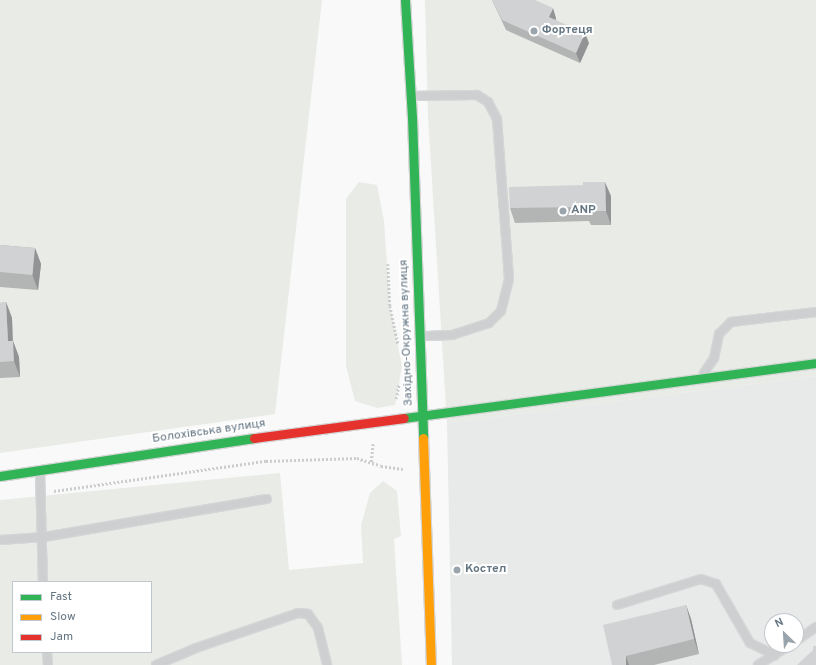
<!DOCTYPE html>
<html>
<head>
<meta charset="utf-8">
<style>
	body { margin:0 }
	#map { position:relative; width:816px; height:665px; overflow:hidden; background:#f9f9f9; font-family:Overpass,sans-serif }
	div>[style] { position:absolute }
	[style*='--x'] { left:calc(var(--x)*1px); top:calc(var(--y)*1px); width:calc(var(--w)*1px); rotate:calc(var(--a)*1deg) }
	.built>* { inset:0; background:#e8e9e9 }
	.green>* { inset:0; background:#e8ebe6 }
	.path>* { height:2.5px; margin-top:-1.25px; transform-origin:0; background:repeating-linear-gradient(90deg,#cbcccd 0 2px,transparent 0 4px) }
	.roads { filter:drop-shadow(1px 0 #d5d6d7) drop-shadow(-1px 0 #d5d6d7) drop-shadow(0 1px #d5d6d7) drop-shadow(0 -1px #d5d6d7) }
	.lane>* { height:8px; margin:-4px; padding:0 4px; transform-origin:4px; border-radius:4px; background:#cecfd0 }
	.fast>* { height:9px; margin:-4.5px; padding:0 4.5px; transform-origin:4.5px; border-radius:4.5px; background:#30b455 }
	.slow>* { height:9px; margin:-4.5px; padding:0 4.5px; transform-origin:4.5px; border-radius:4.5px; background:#ff9f0a }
	.jam>* { height:9px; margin:-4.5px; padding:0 4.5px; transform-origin:4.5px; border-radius:4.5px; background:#e5322d }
	.wall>* { inset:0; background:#b3b5b5 }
	.shaded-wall>* { inset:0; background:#929394 }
	.building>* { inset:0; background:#d0d2d3; transform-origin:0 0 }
	.dots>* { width:11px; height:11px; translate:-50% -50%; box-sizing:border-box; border:2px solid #fff; border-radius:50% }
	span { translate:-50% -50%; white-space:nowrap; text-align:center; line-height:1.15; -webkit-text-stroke:4px #fff; paint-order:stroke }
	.poi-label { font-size:12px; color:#657683; font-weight:700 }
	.left { translate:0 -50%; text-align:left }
	.street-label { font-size:12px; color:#657683 }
	.legend { position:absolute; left:12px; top:581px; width:140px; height:72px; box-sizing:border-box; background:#fff; border:1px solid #c1c8cd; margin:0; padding:5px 7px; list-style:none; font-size:12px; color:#657683 }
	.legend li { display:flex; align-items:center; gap:8px; height:20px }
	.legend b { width:20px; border:1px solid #c1c8cd }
	.north { position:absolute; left:764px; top:613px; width:40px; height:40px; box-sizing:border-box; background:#fff; border:1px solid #c1c8cd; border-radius:50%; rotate:335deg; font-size:11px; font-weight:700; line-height:16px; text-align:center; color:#657683 }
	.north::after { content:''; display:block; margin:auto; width:14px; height:18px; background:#99a4ac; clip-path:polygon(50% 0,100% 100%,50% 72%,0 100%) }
</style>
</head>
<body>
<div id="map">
	<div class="built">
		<i style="clip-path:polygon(evenodd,816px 376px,816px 665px,452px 665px,447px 423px,816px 376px,772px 621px,796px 621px,796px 645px,772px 645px,772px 621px)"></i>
	</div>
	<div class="green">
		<i style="clip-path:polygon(0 0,322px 0,275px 414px,0 453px)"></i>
		<i style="clip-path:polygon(425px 0,816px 0,816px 376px,447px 423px,428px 117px)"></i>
		<i style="clip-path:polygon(359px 182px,377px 185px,384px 221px,390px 306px,402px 366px,395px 405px,377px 408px,355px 401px,346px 366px,346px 199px)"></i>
		<i style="clip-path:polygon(evenodd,280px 473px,289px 570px,363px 563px,361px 525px,370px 493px,383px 481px,397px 491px,401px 536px,394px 539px,402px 665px,0 665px,0 500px,280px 473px,13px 582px,151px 582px,151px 652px,13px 652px,13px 582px)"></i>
	</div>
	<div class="path">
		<i style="--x:388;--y:264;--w:42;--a:87.3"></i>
		<i style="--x:390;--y:306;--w:39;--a:78"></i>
		<i style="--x:396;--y:399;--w:16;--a:-79"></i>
		<i style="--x:371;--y:462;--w:19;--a:-84"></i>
		<i style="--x:54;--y:491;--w:214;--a:-8.1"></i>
		<i style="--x:266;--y:461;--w:91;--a:-1.9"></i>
		<i style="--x:357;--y:458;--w:25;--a:18"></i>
		<i style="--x:381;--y:466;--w:22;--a:8"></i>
	</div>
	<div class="roads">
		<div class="lane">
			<i style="--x:411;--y:96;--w:66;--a:-0.9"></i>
			<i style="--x:477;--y:95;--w:13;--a:32"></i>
			<i style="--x:488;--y:102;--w:19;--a:62"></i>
			<i style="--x:497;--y:119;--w:160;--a:85.7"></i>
			<i style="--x:509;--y:279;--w:33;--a:104"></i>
			<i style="--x:501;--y:311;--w:17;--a:135"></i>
			<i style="--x:489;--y:323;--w:38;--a:162"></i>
			<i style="--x:453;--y:335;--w:33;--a:178"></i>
			<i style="--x:704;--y:373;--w:18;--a:-56"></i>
			<i style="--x:714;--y:358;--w:25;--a:-78"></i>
			<i style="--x:719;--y:334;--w:17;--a:-45"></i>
			<i style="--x:731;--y:322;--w:86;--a:-6.7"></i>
			<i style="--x:40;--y:471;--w:111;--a:88.5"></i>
			<i style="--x:0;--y:540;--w:44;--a:-3.9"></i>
			<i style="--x:44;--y:537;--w:226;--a:-9.7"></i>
			<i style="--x:617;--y:605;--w:88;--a:-17.2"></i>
			<i style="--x:701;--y:579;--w:16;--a:18"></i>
			<i style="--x:716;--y:584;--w:68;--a:60"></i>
			<i style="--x:750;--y:643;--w:28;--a:26"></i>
			<i style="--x:796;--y:641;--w:24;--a:-35"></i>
			<i style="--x:47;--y:652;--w:13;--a:86"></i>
			<i style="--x:156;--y:665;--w:43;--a:-23"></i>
			<i style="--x:196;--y:648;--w:108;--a:-18.9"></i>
			<i style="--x:298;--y:613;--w:10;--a:6"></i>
			<i style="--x:308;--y:614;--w:17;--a:54"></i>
			<i style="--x:318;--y:628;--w:38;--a:76"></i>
			<i style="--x:758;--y:665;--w:38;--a:-32"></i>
		</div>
		<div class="fast">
			<i style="--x:405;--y:0;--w:117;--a:86.6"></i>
			<i style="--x:412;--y:117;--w:321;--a:88"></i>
			<i style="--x:404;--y:418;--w:416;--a:-7.6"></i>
			<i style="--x:0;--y:476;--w:257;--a:-8.5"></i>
		</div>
		<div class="slow">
			<i style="--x:423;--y:438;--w:227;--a:88"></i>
		</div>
		<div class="jam">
			<i style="--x:254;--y:438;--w:151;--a:-7.6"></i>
		</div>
	</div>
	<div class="wall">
		<i style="clip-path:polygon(492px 0,535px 0,556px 18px,556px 20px,589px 43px,580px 63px,506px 30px)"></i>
		<i style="clip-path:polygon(611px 196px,611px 225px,591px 225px,589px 221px,515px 223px,510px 208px)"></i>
		<i style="clip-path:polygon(0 245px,35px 248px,41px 264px,38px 290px,0 287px)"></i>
		<i style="clip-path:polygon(6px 302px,12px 318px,13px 341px,19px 357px,20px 377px,0 378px,0 303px)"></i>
		<i style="clip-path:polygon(686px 605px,691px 619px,699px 654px,654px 665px,608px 665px,612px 665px)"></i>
	</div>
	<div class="shaded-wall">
		<i style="clip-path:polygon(553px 8px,556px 18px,553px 27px,549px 17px)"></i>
		<i style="clip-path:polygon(585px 33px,589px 43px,580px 63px,576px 53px)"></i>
		<i style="clip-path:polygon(605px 182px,611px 196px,611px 225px,606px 211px)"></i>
		<i style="clip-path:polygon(35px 248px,41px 264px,38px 290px,32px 274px)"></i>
		<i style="clip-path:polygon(6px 302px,12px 318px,13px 353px,13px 341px,19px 357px,20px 377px,14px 361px,8px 341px)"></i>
		<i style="clip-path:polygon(686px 605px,691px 619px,699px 654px,694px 639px)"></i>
		<i style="clip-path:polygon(626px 656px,629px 665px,626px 665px)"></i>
	</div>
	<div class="building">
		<i style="clip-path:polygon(492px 0,535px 0,553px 8px,549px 17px,585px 33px,576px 53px,502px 20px)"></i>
		<i style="clip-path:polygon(583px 182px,605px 182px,606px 211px,585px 211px,585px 207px,510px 208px,509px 187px,583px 185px)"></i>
		<i style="left:0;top:245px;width:35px;height:27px;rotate:5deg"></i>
		<i style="clip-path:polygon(6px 302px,8px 341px,13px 341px,14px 361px,0 362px,0 303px)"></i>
		<i style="clip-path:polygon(686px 605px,694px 639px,626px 656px,626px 665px,608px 665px,612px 665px,603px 625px)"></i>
		<i style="clip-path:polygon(813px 646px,816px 646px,816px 665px,797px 665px,813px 650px)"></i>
	</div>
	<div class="dots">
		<i style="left:534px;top:31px;background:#99a4ac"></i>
		<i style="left:563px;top:211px;background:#99a4ac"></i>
		<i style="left:457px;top:570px;background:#99a4ac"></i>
	</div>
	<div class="poi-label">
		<span class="left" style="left:542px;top:31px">Фортеця</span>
		<span class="left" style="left:571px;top:211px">ANP</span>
		<span class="left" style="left:465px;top:570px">Костел</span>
	</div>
	<div class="street-label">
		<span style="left:407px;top:333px;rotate:-92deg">Західно-Окружна вулиця</span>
		<span style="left:209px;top:432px;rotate:-8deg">Болохівська вулиця</span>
	</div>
	<ul class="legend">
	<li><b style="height:5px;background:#30b455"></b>Fast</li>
	<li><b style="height:5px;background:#ff9f0a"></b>Slow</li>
	<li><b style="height:5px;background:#e5322d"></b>Jam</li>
	</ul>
	<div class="north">N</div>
</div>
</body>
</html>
